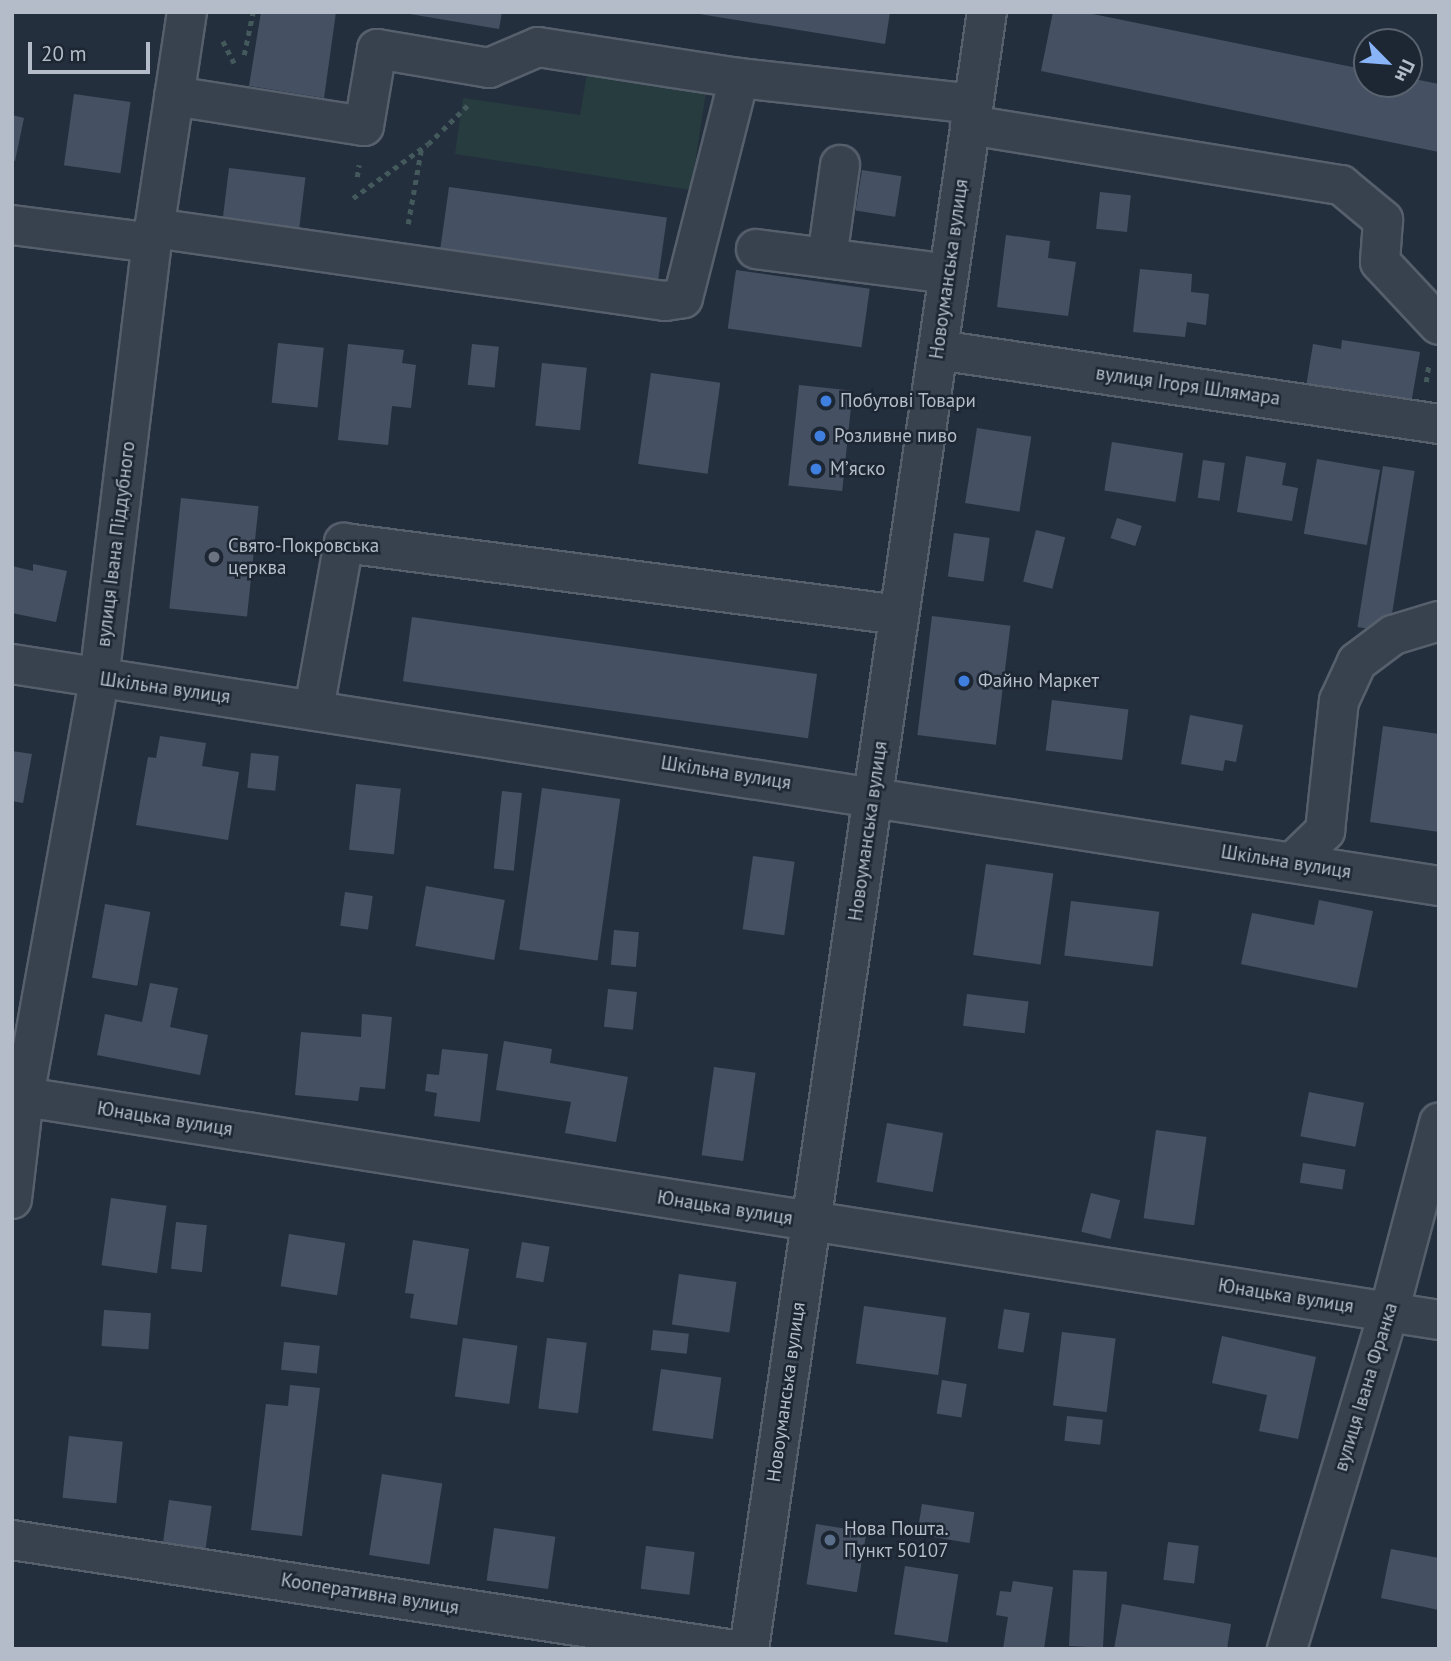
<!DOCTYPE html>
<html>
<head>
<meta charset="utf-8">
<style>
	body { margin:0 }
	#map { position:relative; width:1451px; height:1661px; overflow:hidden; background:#242f3e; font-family:"PT Sans",sans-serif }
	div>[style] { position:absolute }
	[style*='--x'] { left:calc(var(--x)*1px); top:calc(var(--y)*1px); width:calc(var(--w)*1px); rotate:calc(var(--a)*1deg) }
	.green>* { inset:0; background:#263c3f }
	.building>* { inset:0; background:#455162; transform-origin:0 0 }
	.path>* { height:4.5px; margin-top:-2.25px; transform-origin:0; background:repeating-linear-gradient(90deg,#44595c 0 5px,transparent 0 10px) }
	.roads { filter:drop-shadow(2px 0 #565f6c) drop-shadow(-2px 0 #565f6c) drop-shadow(0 2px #565f6c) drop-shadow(0 -2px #565f6c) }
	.minor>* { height:38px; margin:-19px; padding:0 19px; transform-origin:19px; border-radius:19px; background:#38414e }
	.dots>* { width:19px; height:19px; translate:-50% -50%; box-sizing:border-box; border:4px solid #1d2633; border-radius:50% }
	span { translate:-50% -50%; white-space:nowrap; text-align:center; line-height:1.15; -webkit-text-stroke:5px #1d2633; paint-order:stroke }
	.street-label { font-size:19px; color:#b4bcc9 }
	.poi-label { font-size:19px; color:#b4bcc9 }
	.left { translate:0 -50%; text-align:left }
	.frame { position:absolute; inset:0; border:14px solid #b4bcc9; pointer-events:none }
	.north { position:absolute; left:1353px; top:28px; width:70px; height:70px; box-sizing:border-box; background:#1d2633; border:2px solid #59626f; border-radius:50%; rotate:115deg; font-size:19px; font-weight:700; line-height:28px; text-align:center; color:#b4bcc9 }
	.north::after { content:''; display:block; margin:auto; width:24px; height:32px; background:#8ab4f8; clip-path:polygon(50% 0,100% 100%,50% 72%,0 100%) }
	.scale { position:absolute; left:28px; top:42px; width:122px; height:32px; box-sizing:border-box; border:4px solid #b4bcc9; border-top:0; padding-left:9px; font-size:21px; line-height:24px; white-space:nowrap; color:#b4bcc9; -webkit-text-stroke:5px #1d2633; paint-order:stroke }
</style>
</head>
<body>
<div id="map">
	<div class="green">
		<i style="clip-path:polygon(588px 67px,707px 85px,691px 190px,455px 154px,463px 98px,580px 115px)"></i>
	</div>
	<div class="building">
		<i style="clip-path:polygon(261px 12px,336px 12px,324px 98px,249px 86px)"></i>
		<i style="clip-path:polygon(398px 12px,502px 12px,499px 29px)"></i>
		<i style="clip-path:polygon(687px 12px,890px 12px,885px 44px)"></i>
		<i style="clip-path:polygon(1053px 12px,1083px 12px,1367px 70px,1367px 84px,1409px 84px,1409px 78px,1439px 84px,1439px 152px,1041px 71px)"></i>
		<i style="left:74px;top:94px;width:57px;height:72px;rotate:8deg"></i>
		<i style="clip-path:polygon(12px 115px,24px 118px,15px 161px,12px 160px)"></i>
		<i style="left:229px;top:168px;width:77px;height:55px;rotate:7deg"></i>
		<i style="left:862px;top:170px;width:40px;height:41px;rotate:9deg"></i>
		<i style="left:449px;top:187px;width:220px;height:64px;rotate:8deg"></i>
		<i style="left:1100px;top:192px;width:31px;height:37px;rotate:6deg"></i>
		<i style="clip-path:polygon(1006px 235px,1050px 241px,1048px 258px,1076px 262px,1068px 316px,997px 307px)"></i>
		<i style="clip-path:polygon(1140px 269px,1192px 274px,1191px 292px,1209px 294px,1206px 325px,1187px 322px,1185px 337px,1133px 332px)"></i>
		<i style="left:736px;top:270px;width:135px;height:59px;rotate:8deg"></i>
		<i style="clip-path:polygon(1342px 340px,1420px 352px,1411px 404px,1306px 387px,1313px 344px,1341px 349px)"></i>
		<i style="left:278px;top:343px;width:46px;height:60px;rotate:6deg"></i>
		<i style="clip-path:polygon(348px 344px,404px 350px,402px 363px,416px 365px,411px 408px,392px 406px,388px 445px,338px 440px)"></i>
		<i style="left:472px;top:344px;width:27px;height:41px;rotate:6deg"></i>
		<i style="left:542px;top:363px;width:45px;height:63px;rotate:6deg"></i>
		<i style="left:651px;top:373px;width:70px;height:92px;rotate:8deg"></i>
		<i style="left:799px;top:385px;width:54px;height:101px;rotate:6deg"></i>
		<i style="left:977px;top:428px;width:55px;height:76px;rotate:9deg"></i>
		<i style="left:1112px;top:442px;width:72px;height:49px;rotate:9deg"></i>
		<i style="clip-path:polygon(1246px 456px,1286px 463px,1282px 485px,1298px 488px,1292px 521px,1237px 512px)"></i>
		<i style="left:1317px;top:459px;width:64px;height:76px;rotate:10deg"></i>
		<i style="left:1203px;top:460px;width:22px;height:38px;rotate:8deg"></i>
		<i style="left:1383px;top:466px;width:32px;height:163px;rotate:9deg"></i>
		<i style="left:181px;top:498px;width:78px;height:111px;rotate:6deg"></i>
		<i style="left:1117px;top:518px;width:26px;height:21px;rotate:18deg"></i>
		<i style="left:1036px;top:530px;width:30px;height:53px;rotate:14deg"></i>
		<i style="left:954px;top:533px;width:36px;height:44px;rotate:8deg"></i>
		<i style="clip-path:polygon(33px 564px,67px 571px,56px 622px,12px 613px,12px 566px,33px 571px)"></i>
		<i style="left:932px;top:616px;width:79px;height:120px;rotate:7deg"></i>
		<i style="left:412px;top:617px;width:409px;height:65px;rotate:8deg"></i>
		<i style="left:1052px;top:700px;width:77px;height:51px;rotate:7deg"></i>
		<i style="clip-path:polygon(1190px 715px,1243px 725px,1236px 762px,1225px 760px,1223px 771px,1181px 764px)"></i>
		<i style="clip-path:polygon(1383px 726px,1439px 734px,1439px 832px,1370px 822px)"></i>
		<i style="clip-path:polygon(160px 736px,206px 743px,202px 766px,239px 772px,228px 840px,136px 825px,148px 757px,156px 758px)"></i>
		<i style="clip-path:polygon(12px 751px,32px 754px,23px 803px,12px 801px)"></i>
		<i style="left:251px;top:753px;width:28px;height:35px;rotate:6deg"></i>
		<i style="left:356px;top:784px;width:45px;height:66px;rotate:6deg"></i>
		<i style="left:542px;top:788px;width:79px;height:163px;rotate:8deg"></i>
		<i style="left:502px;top:791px;width:20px;height:78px;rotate:6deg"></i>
		<i style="left:753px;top:856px;width:42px;height:74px;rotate:8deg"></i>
		<i style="left:986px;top:864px;width:68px;height:92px;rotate:8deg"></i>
		<i style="left:426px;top:886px;width:80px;height:61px;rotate:10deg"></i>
		<i style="left:345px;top:892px;width:28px;height:34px;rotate:8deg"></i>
		<i style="clip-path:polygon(1319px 900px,1373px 911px,1357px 988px,1241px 964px,1252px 913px,1314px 925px)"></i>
		<i style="left:1071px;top:901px;width:89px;height:55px;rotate:7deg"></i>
		<i style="left:105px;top:904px;width:46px;height:75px;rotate:10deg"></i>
		<i style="left:614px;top:930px;width:25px;height:35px;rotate:5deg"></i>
		<i style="clip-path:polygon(150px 983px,178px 988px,170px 1027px,208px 1035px,200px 1075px,97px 1055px,105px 1014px,142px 1022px)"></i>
		<i style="left:608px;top:989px;width:29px;height:38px;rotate:6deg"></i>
		<i style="left:967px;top:994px;width:62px;height:32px;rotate:7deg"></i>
		<i style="clip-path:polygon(362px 1014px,392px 1017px,385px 1089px,360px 1087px,358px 1101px,295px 1095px,301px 1032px,361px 1037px)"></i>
		<i style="clip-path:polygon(504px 1041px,552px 1049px,550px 1063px,628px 1077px,616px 1142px,565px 1133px,571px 1102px,496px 1090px)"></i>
		<i style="clip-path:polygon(442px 1049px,488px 1054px,480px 1122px,434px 1116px,437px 1093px,425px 1091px,427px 1074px,439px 1075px)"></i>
		<i style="left:714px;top:1067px;width:42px;height:89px;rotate:8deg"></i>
		<i style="left:1309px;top:1092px;width:56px;height:45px;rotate:11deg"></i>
		<i style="left:887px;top:1123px;width:57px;height:60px;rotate:10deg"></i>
		<i style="left:1156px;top:1130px;width:51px;height:89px;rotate:8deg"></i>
		<i style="left:1303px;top:1163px;width:43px;height:20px;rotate:9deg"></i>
		<i style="left:1091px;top:1193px;width:30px;height:40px;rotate:14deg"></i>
		<i style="left:111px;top:1198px;width:56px;height:68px;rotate:8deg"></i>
		<i style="left:176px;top:1222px;width:31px;height:47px;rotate:6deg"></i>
		<i style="left:289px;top:1234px;width:57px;height:53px;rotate:9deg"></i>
		<i style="clip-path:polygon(413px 1240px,469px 1249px,457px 1325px,410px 1318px,414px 1294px,405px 1293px)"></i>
		<i style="left:522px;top:1242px;width:28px;height:36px;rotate:10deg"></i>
		<i style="left:679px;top:1274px;width:58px;height:51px;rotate:8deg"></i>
		<i style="left:864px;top:1306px;width:83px;height:58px;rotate:8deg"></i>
		<i style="left:1004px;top:1309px;width:26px;height:40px;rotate:9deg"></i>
		<i style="left:104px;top:1310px;width:47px;height:36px;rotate:4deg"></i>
		<i style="left:653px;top:1330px;width:36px;height:20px;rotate:6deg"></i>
		<i style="left:1062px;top:1332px;width:54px;height:74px;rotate:7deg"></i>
		<i style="clip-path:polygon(1222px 1336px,1316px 1357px,1298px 1439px,1259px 1431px,1267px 1395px,1212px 1383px)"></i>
		<i style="left:463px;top:1338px;width:55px;height:59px;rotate:8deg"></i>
		<i style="left:547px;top:1338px;width:40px;height:71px;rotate:7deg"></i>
		<i style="left:284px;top:1342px;width:36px;height:28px;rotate:6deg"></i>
		<i style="left:661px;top:1369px;width:61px;height:62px;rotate:8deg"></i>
		<i style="left:942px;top:1380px;width:25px;height:34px;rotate:9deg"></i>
		<i style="clip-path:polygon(290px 1385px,320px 1388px,302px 1536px,251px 1530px,266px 1404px,288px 1406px)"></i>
		<i style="left:1067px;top:1416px;width:36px;height:25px;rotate:6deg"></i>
		<i style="left:69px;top:1436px;width:54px;height:62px;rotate:6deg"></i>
		<i style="left:382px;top:1474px;width:61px;height:82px;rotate:9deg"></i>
		<i style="left:169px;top:1500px;width:43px;height:45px;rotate:8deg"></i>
		<i style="left:922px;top:1504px;width:53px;height:31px;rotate:9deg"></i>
		<i style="left:816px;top:1524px;width:51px;height:61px;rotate:9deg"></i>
		<i style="left:494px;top:1528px;width:62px;height:53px;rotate:8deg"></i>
		<i style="left:1168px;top:1542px;width:31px;height:38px;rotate:7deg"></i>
		<i style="left:646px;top:1546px;width:49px;height:43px;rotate:7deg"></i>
		<i style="clip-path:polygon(1391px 1549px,1439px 1558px,1439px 1610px,1381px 1598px)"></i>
		<i style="left:905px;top:1566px;width:54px;height:69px;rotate:9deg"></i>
		<i style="left:1073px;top:1570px;width:34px;height:76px;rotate:3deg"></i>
		<i style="clip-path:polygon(1013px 1581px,1053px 1587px,1044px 1649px,1003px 1649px,1008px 1617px,996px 1615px,1000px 1591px,1011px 1592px)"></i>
		<i style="clip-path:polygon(1122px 1604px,1231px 1624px,1227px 1649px,1114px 1649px)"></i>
	</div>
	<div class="path">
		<i style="--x:223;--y:41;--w:27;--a:63"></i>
		<i style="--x:244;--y:55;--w:44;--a:-78.2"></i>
		<i style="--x:357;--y:177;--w:12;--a:-81"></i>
		<i style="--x:353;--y:198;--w:92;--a:-35.8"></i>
		<i style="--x:428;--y:144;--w:57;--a:-44.3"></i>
		<i style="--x:408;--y:224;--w:75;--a:-80"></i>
		<i style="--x:1426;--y:382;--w:19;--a:-81"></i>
	</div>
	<div class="roads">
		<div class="minor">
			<i style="--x:174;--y:96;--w:192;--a:9"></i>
			<i style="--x:364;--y:126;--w:78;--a:-80.4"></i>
			<i style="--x:377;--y:49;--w:114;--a:9.6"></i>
			<i style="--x:489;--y:68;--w:53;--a:-23.2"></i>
			<i style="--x:538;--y:47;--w:203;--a:8.8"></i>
			<i style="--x:739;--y:78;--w:235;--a:6.3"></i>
			<i style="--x:970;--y:125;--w:376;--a:9.2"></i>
			<i style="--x:1341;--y:185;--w:55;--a:39.8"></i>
			<i style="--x:1383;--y:220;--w:42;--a:94.1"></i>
			<i style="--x:1380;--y:262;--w:86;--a:46.9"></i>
			<i style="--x:12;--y:225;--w:141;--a:7.3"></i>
			<i style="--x:154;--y:228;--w:516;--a:8.13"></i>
			<i style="--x:665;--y:301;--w:18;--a:-9"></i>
			<i style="--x:683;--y:298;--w:227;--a:-75.7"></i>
			<i style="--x:756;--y:249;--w:194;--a:7.4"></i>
			<i style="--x:827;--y:258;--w:94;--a:-82"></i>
			<i style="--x:938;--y:350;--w:506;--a:8.4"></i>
			<i style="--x:12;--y:664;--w:1444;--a:8.84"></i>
			<i style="--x:314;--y:709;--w:169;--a:-79.8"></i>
			<i style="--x:344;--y:543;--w:560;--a:7.39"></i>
			<i style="--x:1293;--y:862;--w:45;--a:-44.1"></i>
			<i style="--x:1325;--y:831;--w:131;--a:-83.9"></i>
			<i style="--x:1339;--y:701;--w:43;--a:-65.2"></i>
			<i style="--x:1357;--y:662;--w:45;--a:-36.9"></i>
			<i style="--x:1393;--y:635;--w:48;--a:-16.9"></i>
			<i style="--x:12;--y:1095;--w:1445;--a:8.96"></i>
			<i style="--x:12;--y:1199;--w:103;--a:-83.3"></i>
			<i style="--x:24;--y:1097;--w:425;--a:-79.8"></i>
			<i style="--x:99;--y:679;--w:439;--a:-83.1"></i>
			<i style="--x:152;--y:243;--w:234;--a:-81.4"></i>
			<i style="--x:12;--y:1540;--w:724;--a:8.66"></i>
			<i style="--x:749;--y:1649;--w:1654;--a:-81.73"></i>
			<i style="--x:1287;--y:1649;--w:352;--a:-73.2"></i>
			<i style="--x:1389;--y:1312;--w:196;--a:-75.2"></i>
		</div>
	</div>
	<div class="dots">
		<i style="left:826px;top:401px;background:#3f7fe0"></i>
		<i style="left:820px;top:436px;background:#3f7fe0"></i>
		<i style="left:816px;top:469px;background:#3f7fe0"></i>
		<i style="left:214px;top:557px;background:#6b7280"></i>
		<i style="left:964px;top:681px;background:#3f7fe0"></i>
		<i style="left:830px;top:1540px;background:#5c6f8a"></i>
	</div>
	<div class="street-label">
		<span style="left:949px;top:269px;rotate:-82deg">Новоуманська вулиця</span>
		<span style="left:1188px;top:386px;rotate:8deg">вулиця Ігоря Шлямара</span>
		<span style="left:116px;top:544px;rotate:-83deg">вулиця Івана Піддубного</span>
		<span style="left:165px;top:688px;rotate:8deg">Шкільна вулиця</span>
		<span style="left:726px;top:773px;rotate:9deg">Шкільна вулиця</span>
		<span style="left:868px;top:831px;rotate:-82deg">Новоуманська вулиця</span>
		<span style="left:1286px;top:862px;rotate:9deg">Шкільна вулиця</span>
		<span style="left:165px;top:1119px;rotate:9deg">Юнацька вулиця</span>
		<span style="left:725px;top:1208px;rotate:9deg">Юнацька вулиця</span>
		<span style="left:1286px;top:1296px;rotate:9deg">Юнацька вулиця</span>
		<span style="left:1366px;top:1387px;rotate:-73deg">вулиця Івана Франка</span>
		<span style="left:786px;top:1392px;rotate:-82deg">Новоуманська вулиця</span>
		<span style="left:370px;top:1594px;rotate:9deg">Кооперативна вулиця</span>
	</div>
	<div class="poi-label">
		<span class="left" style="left:840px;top:401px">Побутові Товари</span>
		<span class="left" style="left:834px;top:436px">Розливне пиво</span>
		<span class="left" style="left:830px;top:469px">Мʼяско</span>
		<span class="left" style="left:228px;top:557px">Свято-Покровська<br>церква</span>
		<span class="left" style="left:978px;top:681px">Файно Маркет</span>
		<span class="left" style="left:844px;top:1540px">Нова Пошта.<br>Пункт 50107</span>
	</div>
	<div class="frame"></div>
	<div class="north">Пн</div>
	<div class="scale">20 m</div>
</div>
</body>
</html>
